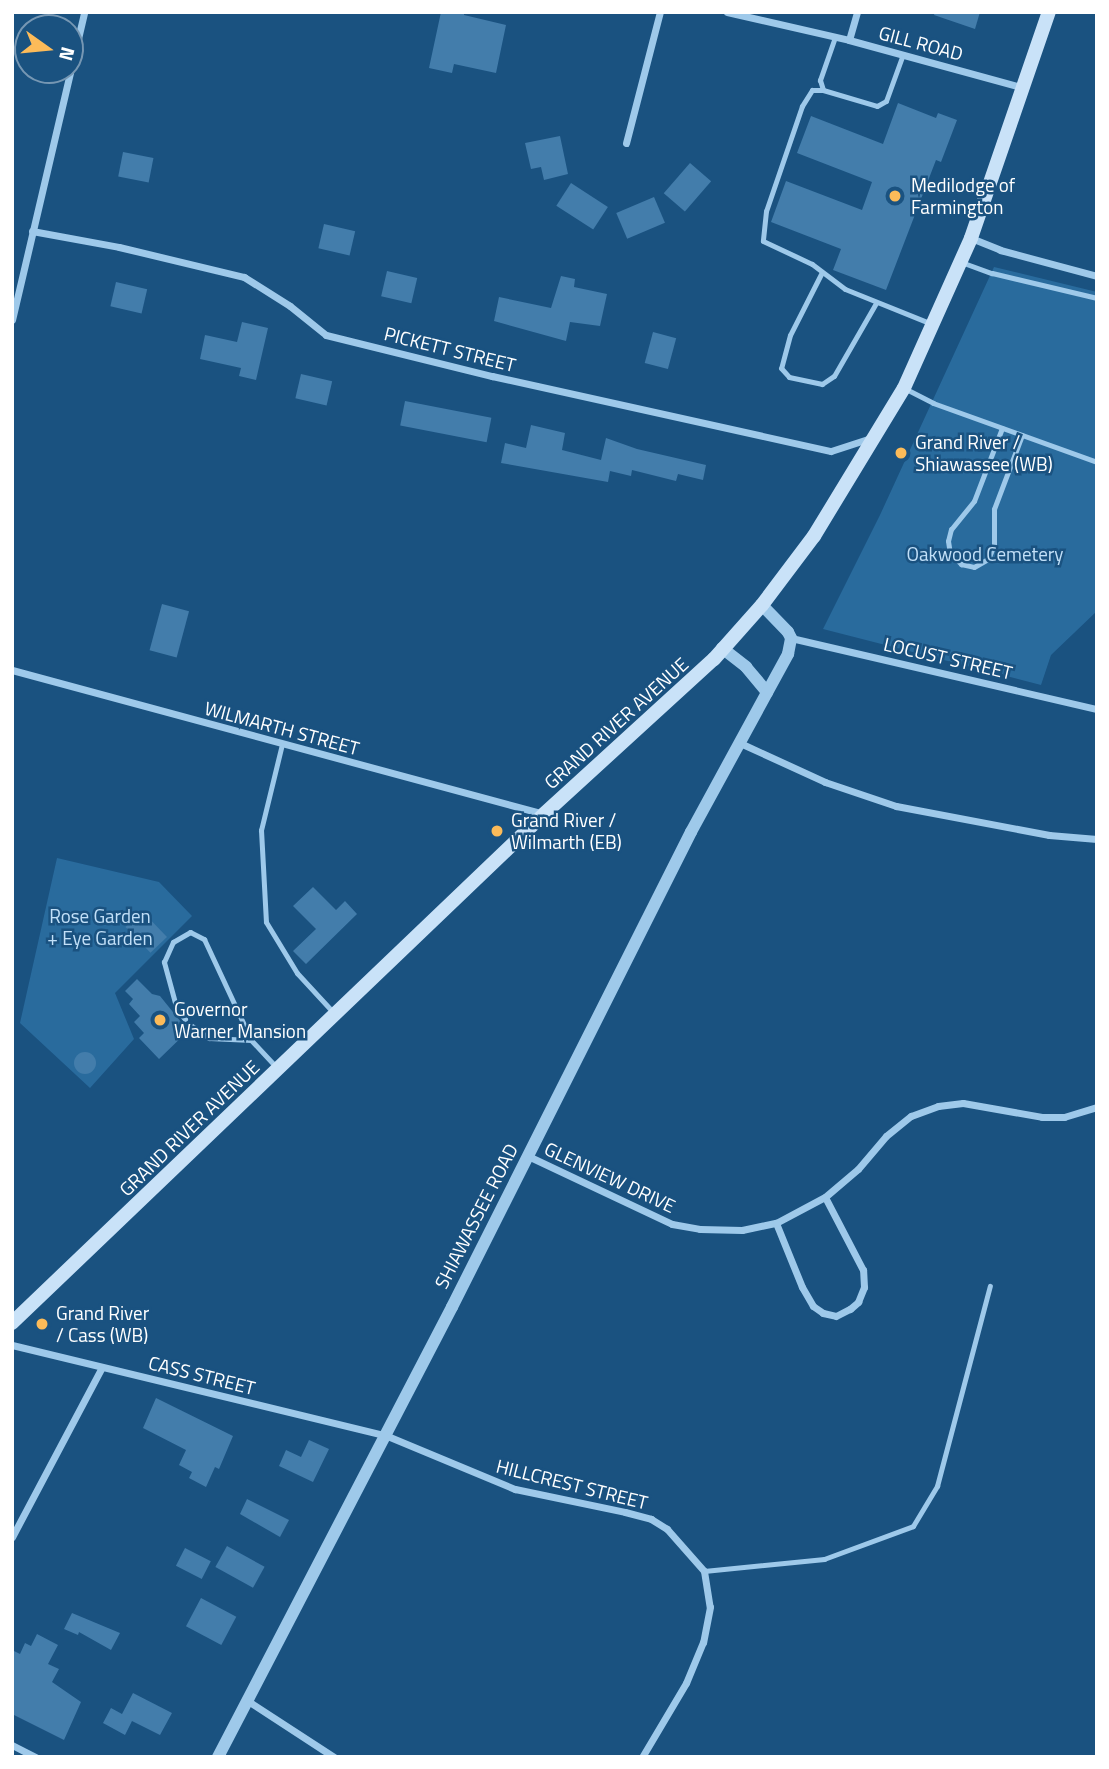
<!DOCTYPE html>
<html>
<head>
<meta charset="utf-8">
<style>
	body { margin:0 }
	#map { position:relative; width:1109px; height:1769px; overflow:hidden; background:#1a5280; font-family:"Titillium Web",sans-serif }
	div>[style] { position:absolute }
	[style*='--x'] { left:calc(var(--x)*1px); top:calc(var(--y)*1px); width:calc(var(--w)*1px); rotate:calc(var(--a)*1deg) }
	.green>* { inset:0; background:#296b9d }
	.building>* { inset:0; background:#437dab; transform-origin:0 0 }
	.round { border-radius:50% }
	.service>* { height:5px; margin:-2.5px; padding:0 2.5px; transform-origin:2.5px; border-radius:2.5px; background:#9ec9ea }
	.minor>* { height:7px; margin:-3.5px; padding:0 3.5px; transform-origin:3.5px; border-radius:3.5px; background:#9ec9ea }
	.tertiary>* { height:12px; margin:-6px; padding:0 6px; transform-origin:6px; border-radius:6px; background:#9ec9ea }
	.secondary>* { height:14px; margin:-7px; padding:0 7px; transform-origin:7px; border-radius:7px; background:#c9e2f8 }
	.dots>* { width:19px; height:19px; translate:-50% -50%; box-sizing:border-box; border:4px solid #1a5280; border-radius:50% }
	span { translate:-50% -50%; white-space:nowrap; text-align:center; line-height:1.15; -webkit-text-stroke:5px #1a5280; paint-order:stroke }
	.street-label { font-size:19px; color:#fff }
	.poi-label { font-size:19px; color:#fff }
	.left { translate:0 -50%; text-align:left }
	.park-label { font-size:19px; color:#c2e0f8 }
	.frame { position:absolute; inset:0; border:14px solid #fff; pointer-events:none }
	.north { position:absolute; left:14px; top:14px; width:70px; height:70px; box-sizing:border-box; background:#1a5280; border:2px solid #7697b3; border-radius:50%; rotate:105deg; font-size:19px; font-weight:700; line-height:28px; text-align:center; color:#fff }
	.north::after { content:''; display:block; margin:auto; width:24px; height:32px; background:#fcbb59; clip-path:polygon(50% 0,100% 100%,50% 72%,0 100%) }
</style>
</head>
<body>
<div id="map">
	<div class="green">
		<i style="clip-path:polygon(994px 267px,1097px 292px,1097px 611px,1051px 655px,1041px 685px,823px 629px,880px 515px)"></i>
		<i style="clip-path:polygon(57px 858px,159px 882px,192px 916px,115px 993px,134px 1039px,90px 1088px,20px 1023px)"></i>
	</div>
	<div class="building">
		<i style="clip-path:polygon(441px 12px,464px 12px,464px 15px,506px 25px,496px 73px,454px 64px,452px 73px,429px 68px)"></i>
		<i style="clip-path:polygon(935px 12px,980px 12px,975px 29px,934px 15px)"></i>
		<i style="clip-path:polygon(898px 103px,936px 118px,938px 113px,957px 120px,941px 162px,936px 160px,886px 290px,833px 270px,841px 249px,771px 222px,786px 181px,862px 210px,872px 182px,797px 153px,811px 116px,883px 144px)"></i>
		<i style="clip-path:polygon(560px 136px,568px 174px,544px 180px,541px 167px,531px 169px,525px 143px)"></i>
		<i style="left:123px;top:152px;width:31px;height:25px;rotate:11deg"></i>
		<i style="left:690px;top:163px;width:28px;height:40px;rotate:41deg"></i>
		<i style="left:571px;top:183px;width:44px;height:27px;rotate:33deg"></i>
		<i style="left:654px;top:197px;width:28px;height:41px;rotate:67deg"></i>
		<i style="left:324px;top:224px;width:32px;height:25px;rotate:13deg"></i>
		<i style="left:387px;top:271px;width:31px;height:26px;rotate:13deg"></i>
		<i style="clip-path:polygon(561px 276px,575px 279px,574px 287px,607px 294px,600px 326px,570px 322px,566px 341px,494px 321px,499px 297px,551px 308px)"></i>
		<i style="left:116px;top:282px;width:32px;height:25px;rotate:13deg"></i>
		<i style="clip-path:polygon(242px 322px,268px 328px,256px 380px,239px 376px,241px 368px,200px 359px,205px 335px,237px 342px)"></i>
		<i style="left:653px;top:332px;width:24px;height:32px;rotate:15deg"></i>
		<i style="left:301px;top:374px;width:32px;height:25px;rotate:13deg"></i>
		<i style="left:405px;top:401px;width:88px;height:25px;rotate:11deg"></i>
		<i style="clip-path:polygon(531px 425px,565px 433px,562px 450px,601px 460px,606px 438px,637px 449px,706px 465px,703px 480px,678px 474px,676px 481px,632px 470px,631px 476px,610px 471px,608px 482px,501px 463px,505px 443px,526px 448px)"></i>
		<i style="left:162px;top:604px;width:28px;height:48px;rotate:15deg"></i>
		<i style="clip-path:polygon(313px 887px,336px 910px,345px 901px,357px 914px,306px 964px,293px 951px,316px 929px,293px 906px)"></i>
		<i style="left:142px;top:911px;width:36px;height:23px;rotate:46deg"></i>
		<i style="clip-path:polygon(137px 979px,152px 994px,160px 996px,181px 1022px,187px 1024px,189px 1030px,159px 1059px,139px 1038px,144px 1033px,134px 1022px,140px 1016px,129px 1004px,133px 999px,125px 991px)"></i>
		<i class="round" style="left:74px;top:1052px;width:22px;height:22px"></i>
		<i style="clip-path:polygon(156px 1398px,233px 1436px,219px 1469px,215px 1467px,206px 1487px,189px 1478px,192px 1472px,179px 1465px,186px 1450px,143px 1428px)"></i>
		<i style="clip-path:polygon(309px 1440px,329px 1449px,313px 1482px,279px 1466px,286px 1450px,301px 1457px)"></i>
		<i style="clip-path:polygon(247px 1499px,289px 1520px,280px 1537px,240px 1514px)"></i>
		<i style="left:227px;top:1546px;width:43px;height:24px;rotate:29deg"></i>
		<i style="left:185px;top:1548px;width:29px;height:20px;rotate:27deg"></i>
		<i style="left:201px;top:1598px;width:40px;height:32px;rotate:28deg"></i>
		<i style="clip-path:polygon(72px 1613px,120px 1633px,111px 1650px,79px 1632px,78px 1635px,64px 1629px)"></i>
		<i style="clip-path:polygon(37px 1634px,58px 1645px,48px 1664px,59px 1669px,52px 1682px,81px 1702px,64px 1740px,12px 1714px,12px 1650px,20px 1654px,25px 1643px,31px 1646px)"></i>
		<i style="clip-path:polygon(133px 1693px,172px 1713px,160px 1735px,132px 1721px,125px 1735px,103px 1723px,111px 1708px,122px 1714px)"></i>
	</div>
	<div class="service">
		<i style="--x:835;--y:37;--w:46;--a:109.2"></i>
		<i style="--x:820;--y:80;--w:10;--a:73"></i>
		<i style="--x:823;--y:90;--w:56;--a:16.5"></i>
		<i style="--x:877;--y:106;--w:10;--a:-29"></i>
		<i style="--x:886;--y:101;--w:50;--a:-70.1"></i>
		<i style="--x:823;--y:90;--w:11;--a:180"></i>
		<i style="--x:812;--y:90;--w:19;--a:122"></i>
		<i style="--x:802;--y:106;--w:111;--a:108.9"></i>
		<i style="--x:766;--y:211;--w:30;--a:96"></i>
		<i style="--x:763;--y:241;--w:54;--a:25.1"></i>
		<i style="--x:812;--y:264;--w:41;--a:37.1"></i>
		<i style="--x:845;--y:289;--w:94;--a:21.9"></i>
		<i style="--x:961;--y:262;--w:33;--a:20"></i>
		<i style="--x:992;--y:273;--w:108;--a:13.4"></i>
		<i style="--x:821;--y:274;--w:68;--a:116.9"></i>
		<i style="--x:790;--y:335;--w:34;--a:105"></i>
		<i style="--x:781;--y:368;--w:12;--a:48"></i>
		<i style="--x:789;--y:377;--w:34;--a:12"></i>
		<i style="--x:822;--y:384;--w:14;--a:-34"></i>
		<i style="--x:834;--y:376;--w:84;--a:-60.1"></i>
		<i style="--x:904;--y:388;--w:33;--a:27"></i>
		<i style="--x:933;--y:403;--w:174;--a:19.8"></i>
		<i style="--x:1002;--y:428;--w:78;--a:111"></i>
		<i style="--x:974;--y:501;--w:36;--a:129"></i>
		<i style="--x:951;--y:529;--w:12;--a:104"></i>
		<i style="--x:948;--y:541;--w:12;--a:81"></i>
		<i style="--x:950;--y:553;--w:16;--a:45"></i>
		<i style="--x:961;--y:564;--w:13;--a:13"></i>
		<i style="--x:974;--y:567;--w:16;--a:-30"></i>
		<i style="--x:988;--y:559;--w:15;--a:-67"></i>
		<i style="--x:994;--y:545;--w:36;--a:-90"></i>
		<i style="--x:994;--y:509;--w:79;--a:-69.3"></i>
		<i style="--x:282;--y:744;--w:89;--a:103.7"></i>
		<i style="--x:261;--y:830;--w:92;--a:86.9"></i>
		<i style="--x:266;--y:922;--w:60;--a:58.7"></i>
		<i style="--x:297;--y:973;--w:53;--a:47.3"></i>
		<i style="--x:185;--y:1019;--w:12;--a:-132"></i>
		<i style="--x:177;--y:1010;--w:50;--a:-105.2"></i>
		<i style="--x:164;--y:962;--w:22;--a:-66"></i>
		<i style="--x:173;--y:942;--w:20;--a:-30"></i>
		<i style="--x:190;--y:932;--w:16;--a:27"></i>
		<i style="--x:204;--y:939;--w:111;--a:65"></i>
		<i style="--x:251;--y:1040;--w:40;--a:47"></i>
		<i style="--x:192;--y:1026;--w:21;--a:35"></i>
		<i style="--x:209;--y:1038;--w:42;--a:2.7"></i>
		<i style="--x:704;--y:1571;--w:121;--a:-5.7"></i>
		<i style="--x:824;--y:1559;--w:95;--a:-20.3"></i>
		<i style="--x:913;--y:1526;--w:47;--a:-59"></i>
		<i style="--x:937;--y:1486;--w:207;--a:-75.2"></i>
	</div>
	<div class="minor">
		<i style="--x:727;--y:12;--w:125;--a:12.9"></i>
		<i style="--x:849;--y:40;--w:181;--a:15.3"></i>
		<i style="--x:849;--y:40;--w:29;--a:-74"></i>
		<i style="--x:626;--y:143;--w:135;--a:-75.5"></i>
		<i style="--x:32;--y:231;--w:88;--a:10.4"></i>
		<i style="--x:119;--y:247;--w:129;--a:13.5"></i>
		<i style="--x:244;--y:277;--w:54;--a:32.2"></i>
		<i style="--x:290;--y:306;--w:46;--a:38.9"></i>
		<i style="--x:326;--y:335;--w:171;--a:13.9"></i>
		<i style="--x:492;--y:376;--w:347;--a:12.5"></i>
		<i style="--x:831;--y:451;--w:42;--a:-18"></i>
		<i style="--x:971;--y:238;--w:31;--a:22"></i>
		<i style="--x:1000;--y:250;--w:100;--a:15"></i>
		<i style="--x:12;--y:320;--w:316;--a:-76.8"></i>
		<i style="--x:791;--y:638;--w:314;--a:13.1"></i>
		<i style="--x:12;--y:670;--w:551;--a:15.15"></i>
		<i style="--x:740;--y:743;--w:94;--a:24.6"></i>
		<i style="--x:825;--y:782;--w:75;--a:18.7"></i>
		<i style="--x:896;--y:806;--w:156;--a:10.7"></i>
		<i style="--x:1049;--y:835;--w:48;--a:4.8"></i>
		<i style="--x:528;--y:1156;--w:159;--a:25.3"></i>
		<i style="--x:672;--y:1224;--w:28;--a:10"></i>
		<i style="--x:700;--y:1229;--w:42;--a:1.4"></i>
		<i style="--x:742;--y:1230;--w:35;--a:-12"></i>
		<i style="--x:776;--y:1223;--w:55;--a:-28"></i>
		<i style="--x:825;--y:1197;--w:43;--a:-40.3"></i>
		<i style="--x:858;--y:1169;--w:43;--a:-49.7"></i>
		<i style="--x:886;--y:1136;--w:32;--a:-39"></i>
		<i style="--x:911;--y:1116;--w:29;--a:-20"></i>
		<i style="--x:938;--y:1106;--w:25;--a:-7"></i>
		<i style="--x:963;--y:1103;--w:80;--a:10"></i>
		<i style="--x:1042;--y:1117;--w:22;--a:0"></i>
		<i style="--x:1064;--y:1117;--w:34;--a:-17"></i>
		<i style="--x:776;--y:1223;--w:69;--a:67.9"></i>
		<i style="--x:802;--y:1287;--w:22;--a:60"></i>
		<i style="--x:813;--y:1306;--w:12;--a:35"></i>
		<i style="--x:823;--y:1313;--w:13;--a:13"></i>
		<i style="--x:836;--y:1316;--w:16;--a:-27"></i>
		<i style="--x:850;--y:1309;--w:11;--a:-41"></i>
		<i style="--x:858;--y:1302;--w:16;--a:-68"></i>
		<i style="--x:864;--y:1287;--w:17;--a:-93"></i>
		<i style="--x:863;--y:1270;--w:82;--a:-117.5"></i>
		<i style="--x:12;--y:1345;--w:384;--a:13.6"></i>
		<i style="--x:385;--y:1435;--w:141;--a:22.6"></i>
		<i style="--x:515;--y:1489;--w:112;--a:11.8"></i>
		<i style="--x:625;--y:1512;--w:27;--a:15"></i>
		<i style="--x:651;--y:1519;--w:19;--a:32"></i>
		<i style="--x:667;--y:1529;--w:56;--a:48.6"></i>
		<i style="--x:704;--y:1571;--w:36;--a:81"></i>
		<i style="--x:710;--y:1607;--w:36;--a:101"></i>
		<i style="--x:703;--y:1642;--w:44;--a:112.5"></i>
		<i style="--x:686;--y:1683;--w:86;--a:120.7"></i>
		<i style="--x:12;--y:1537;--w:192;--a:-62.1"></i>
		<i style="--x:248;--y:1701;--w:103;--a:33.1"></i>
		<i style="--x:12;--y:1745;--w:27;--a:27"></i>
	</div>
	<div class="tertiary">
		<i style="--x:722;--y:648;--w:31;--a:38"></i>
		<i style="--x:746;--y:667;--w:33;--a:50"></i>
		<i style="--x:218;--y:1757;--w:507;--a:-62.53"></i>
		<i style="--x:452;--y:1307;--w:532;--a:-63.29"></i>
		<i style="--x:691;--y:832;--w:203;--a:-61.4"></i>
		<i style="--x:788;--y:654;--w:16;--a:-79"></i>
		<i style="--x:791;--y:638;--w:7;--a:-117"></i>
		<i style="--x:788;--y:632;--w:37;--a:-134"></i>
	</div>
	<div class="secondary">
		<i style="--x:12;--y:1323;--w:736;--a:-43.73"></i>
		<i style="--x:544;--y:814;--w:230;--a:-42.4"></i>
		<i style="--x:714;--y:659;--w:72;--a:-48.4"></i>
		<i style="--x:762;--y:605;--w:86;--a:-53"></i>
		<i style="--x:814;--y:536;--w:173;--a:-58.7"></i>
		<i style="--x:904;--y:388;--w:164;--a:-65.9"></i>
		<i style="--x:971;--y:238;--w:239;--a:-71"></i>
	</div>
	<div class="dots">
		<i style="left:895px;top:196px;background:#fcbb59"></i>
		<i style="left:901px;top:453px;background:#fcbb59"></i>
		<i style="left:497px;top:831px;background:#fcbb59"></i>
		<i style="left:160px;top:1020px;background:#fcbb59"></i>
		<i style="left:42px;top:1324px;background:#fcbb59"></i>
	</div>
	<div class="street-label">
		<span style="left:921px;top:43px;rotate:15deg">GILL ROAD</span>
		<span style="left:450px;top:349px;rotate:14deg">PICKETT STREET</span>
		<span style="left:948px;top:658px;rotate:13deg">LOCUST STREET</span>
		<span style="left:616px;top:723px;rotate:-42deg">GRAND RIVER AVENUE</span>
		<span style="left:282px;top:728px;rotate:15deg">WILMARTH STREET</span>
		<span style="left:189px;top:1128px;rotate:-44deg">GRAND RIVER AVENUE</span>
		<span style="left:610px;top:1177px;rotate:25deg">GLENVIEW DRIVE</span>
		<span style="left:476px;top:1216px;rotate:-63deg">SHIAWASSEE ROAD</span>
		<span style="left:202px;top:1375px;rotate:14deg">CASS STREET</span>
		<span style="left:572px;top:1484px;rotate:14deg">HILLCREST STREET</span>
	</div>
	<div class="poi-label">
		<span class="left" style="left:911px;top:196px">Medilodge of<br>Farmington</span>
		<span class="left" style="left:915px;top:453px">Grand River /<br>Shiawassee (WB)</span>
		<span class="left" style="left:511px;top:831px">Grand River /<br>Wilmarth (EB)</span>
		<span class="left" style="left:174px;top:1020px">Governor<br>Warner Mansion</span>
		<span class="left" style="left:56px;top:1324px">Grand River<br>/ Cass (WB)</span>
	</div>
	<div class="park-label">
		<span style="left:985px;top:554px">Oakwood Cemetery</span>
		<span style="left:100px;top:927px">Rose Garden<br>+ Eye Garden</span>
	</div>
	<div class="frame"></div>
	<div class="north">N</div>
</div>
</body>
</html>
